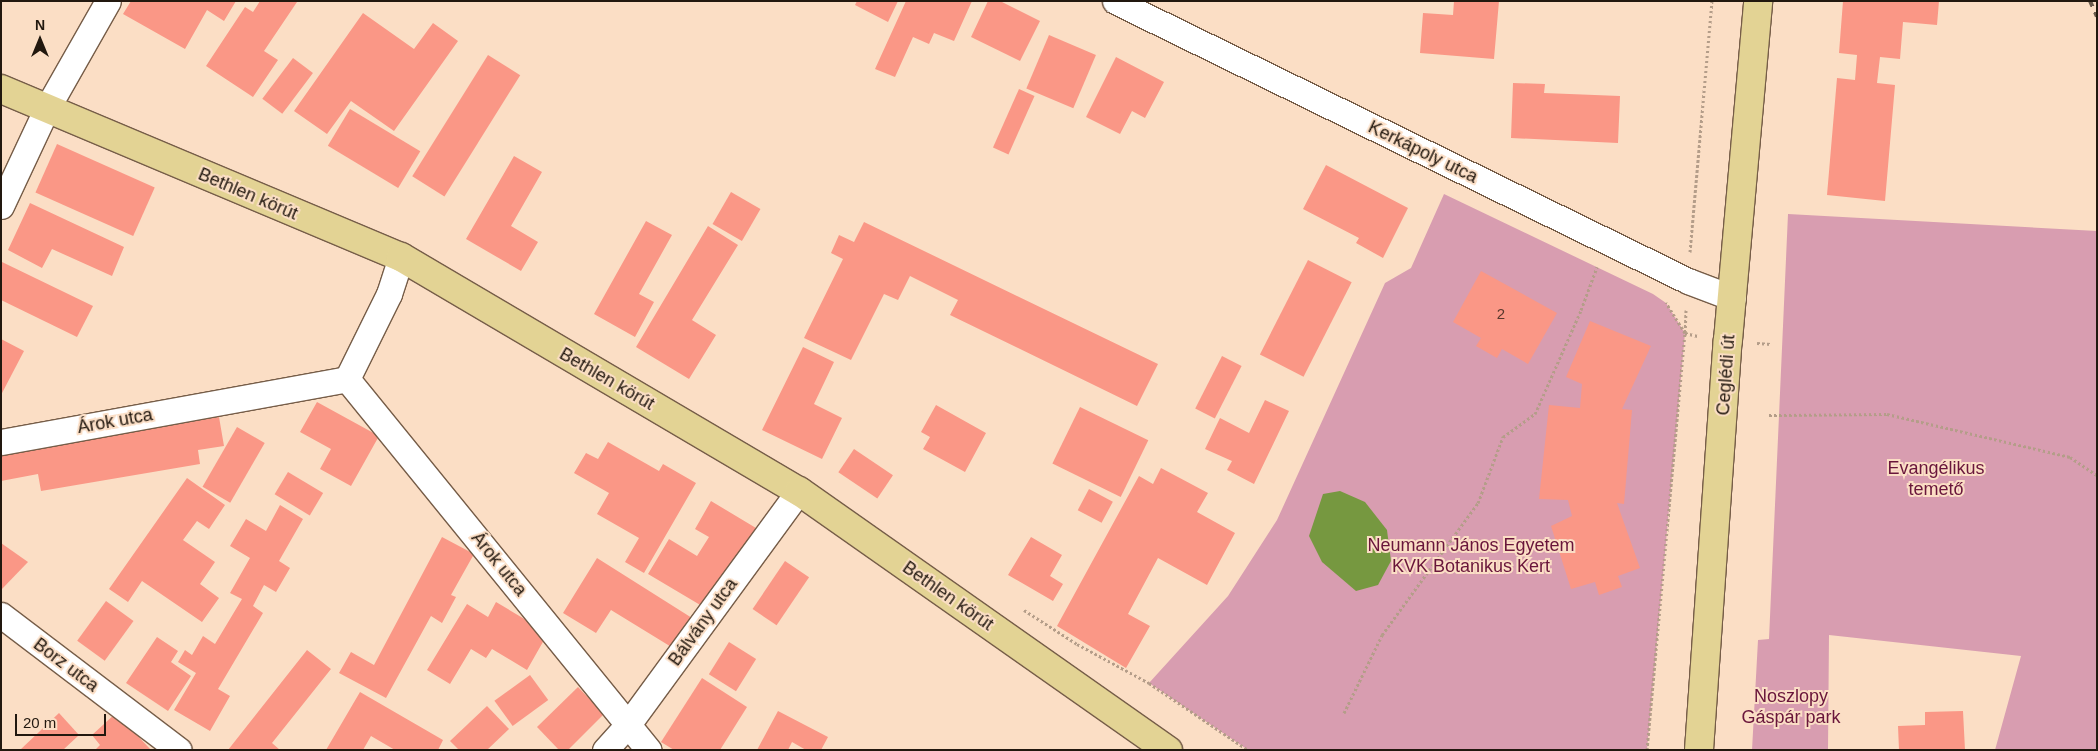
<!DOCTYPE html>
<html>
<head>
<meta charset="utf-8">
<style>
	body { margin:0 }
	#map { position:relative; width:2098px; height:751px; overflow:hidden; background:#fbdec5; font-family:Helvetica,sans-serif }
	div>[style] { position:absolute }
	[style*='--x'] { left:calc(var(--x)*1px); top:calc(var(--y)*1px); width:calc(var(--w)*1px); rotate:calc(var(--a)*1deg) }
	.green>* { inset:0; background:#d89db0 }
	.water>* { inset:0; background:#769840 }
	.building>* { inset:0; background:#fa9786; transform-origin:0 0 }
	.path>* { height:3px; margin-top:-1.5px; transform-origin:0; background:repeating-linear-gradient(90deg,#b49d89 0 2.5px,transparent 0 5px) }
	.roads { filter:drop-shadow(1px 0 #765d48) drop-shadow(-1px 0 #765d48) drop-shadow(0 1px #765d48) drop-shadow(0 -1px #765d48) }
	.street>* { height:25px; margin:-12.5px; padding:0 12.5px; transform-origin:12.5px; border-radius:12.5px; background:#fff }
	.primary>* { height:28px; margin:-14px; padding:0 14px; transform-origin:14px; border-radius:14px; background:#e3d394 }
	.rail>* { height:4px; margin-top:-2px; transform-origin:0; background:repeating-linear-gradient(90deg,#69594b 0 6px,transparent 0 12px) }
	span { translate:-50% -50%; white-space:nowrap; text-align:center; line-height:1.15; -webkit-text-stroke:4px #fbdec5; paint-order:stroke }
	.number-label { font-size:15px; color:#58382d }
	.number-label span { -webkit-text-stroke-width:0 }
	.street-label { font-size:18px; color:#22180f }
	.park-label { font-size:18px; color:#69153b }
	.frame { position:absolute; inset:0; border:2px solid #22180f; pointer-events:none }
	.north { position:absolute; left:15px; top:15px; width:50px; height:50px; -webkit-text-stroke:4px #fbdec5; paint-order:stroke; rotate:0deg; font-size:14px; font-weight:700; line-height:20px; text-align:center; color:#22180f }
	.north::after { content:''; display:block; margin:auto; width:18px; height:22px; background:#22180f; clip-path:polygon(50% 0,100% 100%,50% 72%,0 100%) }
	.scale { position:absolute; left:15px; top:714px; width:91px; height:22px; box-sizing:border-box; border:2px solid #22180f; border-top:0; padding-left:6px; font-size:15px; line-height:18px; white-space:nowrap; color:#22180f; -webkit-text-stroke:4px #fbdec5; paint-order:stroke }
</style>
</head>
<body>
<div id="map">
	<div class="green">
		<i style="clip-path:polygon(1444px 194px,1653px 294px,1666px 303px,1685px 333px,1647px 750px,1248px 750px,1149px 683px,1228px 596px,1277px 520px,1385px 283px,1411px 268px)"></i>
		<i style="clip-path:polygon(1788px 214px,2097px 231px,2097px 750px,1995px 750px,2021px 656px,1829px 635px,1828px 750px,1752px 750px,1758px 640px,1769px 639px)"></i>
	</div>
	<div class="water">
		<i style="clip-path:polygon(1340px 491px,1365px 502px,1387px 530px,1391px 561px,1378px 585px,1356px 591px,1322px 562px,1309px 536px,1323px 494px)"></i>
	</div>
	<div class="building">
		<i style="clip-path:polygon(131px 1px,236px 1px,224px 21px,207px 10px,185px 49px,123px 14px)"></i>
		<i style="clip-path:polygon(260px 1px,297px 2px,264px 51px,278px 60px,253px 97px,206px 66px,245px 7px,253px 12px)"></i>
		<i style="clip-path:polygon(857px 1px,898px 1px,888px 22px,855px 5px)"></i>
		<i style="clip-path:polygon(906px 1px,972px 1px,954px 41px,934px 33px,929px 44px,913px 37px,895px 77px,875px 69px)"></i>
		<i style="clip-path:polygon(988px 1px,1000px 1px,1040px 21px,1020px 61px,971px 37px)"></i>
		<i style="clip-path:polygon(1454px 1px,1499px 1px,1494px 59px,1420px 53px,1423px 13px,1453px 15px)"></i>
		<i style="clip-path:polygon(1843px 1px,1939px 1px,1937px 25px,1903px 22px,1900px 59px,1880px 57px,1877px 83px,1895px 85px,1885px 201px,1827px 195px,1837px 78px,1855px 80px,1857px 55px,1839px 53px)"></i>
		<i style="clip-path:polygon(363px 13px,414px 49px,433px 23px,458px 41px,394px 131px,351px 101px,327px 134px,294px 111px)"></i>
		<i style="left:1049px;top:35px;width:51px;height:58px;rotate:23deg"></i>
		<i style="left:488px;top:55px;width:38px;height:143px;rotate:32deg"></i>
		<i style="clip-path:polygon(1116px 57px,1164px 82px,1145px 118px,1132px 111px,1120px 134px,1086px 117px)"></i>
		<i style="left:293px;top:58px;width:25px;height:51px;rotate:37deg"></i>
		<i style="clip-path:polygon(1513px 83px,1545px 84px,1544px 93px,1620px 96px,1618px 143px,1511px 138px)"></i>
		<i style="left:1019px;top:89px;width:17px;height:64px;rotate:24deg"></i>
		<i style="left:350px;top:109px;width:82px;height:43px;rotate:31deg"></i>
		<i style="left:57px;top:144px;width:107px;height:53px;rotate:24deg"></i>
		<i style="clip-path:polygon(514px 156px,542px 172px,511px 226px,538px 242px,521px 271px,466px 239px)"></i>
		<i style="clip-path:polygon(1326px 165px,1408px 208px,1383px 258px,1356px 243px,1359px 238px,1303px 209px)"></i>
		<i style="left:731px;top:192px;width:34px;height:37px;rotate:30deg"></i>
		<i style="clip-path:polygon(30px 203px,124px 247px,112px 276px,52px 249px,42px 268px,8px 250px)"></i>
		<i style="clip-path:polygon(646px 221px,672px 235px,639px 294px,654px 302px,635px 337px,594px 314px)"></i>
		<i style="clip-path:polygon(864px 222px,1158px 364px,1137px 406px,950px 315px,958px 300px,910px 276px,898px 300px,884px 294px,851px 360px,804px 338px,843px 259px,831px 253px,839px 235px,854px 242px)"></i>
		<i style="clip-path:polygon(708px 226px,738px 245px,692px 320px,716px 335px,689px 379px,636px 347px)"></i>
		<i style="left:1308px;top:260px;width:49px;height:106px;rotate:27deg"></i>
		<i style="clip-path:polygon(2px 262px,93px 306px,77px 337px,1px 300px)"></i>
		<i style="clip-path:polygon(1481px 271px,1557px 313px,1528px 364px,1502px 349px,1497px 358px,1476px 346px,1481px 338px,1453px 322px)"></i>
		<i style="clip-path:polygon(1590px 321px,1651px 346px,1622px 409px,1632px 410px,1624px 504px,1617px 503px,1640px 568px,1618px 576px,1622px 587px,1599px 595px,1595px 582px,1571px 589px,1551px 526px,1572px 516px,1568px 500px,1539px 499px,1549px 405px,1580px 408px,1582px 384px,1566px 377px)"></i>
		<i style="clip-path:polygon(1px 339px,24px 351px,1px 395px)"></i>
		<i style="clip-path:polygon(803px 347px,834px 362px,814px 404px,842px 418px,822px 459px,762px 430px)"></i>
		<i style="left:1222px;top:356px;width:22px;height:59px;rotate:27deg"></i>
		<i style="clip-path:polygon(1265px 400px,1289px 411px,1254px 484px,1227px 470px,1232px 461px,1205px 449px,1220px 418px,1249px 433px)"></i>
		<i style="clip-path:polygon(317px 402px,379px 436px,351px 486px,320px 469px,331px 449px,300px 432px)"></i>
		<i style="clip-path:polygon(936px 405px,986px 433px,965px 472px,923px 449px,930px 437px,921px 432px)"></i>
		<i style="left:1080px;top:407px;width:76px;height:63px;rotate:26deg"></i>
		<i style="clip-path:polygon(219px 417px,224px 446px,198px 450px,200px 464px,41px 491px,38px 474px,1px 481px,1px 455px)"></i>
		<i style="left:237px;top:427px;width:32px;height:69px;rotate:30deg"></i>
		<i style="clip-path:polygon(608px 442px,659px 471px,663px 464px,696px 483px,644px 573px,625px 562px,639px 538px,597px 514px,609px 493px,574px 473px,586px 453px,598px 459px)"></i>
		<i style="left:854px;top:449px;width:47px;height:28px;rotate:34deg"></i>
		<i style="clip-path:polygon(1161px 468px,1208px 493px,1197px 512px,1235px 533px,1207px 585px,1158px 558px,1128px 614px,1150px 626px,1126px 668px,1057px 626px,1139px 476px,1153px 484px)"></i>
		<i style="left:288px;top:472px;width:41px;height:26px;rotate:31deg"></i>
		<i style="clip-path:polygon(187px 478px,225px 505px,209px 529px,197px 521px,183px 540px,215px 562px,200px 584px,219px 598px,202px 622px,142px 581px,128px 602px,109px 589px)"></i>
		<i style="left:1089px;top:489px;width:27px;height:24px;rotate:28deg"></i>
		<i style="clip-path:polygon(711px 501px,756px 528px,707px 609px,648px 574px,669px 539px,697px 556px,709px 537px,695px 529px)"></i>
		<i style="clip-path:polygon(280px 505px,303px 519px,279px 561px,290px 568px,276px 592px,264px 585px,253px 606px,263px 613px,218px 689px,230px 696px,210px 731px,174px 710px,196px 673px,178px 662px,185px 650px,192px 655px,203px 636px,215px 644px,242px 599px,230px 593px,250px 558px,230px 546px,246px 519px,266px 531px)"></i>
		<i style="clip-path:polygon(442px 537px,474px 554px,451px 595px,456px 597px,442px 623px,431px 616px,386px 698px,339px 673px,351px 652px,374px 665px)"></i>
		<i style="clip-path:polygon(1031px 537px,1062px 555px,1050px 576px,1063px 584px,1053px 601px,1008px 575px)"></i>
		<i style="clip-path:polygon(1px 543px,28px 562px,1px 590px)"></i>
		<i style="clip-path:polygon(597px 558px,692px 618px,673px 648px,611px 610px,596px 633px,563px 613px)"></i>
		<i style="left:785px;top:561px;width:29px;height:58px;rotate:34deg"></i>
		<i style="left:106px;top:601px;width:34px;height:49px;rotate:36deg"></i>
		<i style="clip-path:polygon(496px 602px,548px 633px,527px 670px,492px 649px,486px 658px,471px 649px,450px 684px,427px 670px,467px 604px,488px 617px)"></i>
		<i style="clip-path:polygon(157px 637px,178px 651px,171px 662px,191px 676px,168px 711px,126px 683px)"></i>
		<i style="left:729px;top:642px;width:32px;height:38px;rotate:32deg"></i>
		<i style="clip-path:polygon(307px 650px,331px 669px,272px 743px,280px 750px,228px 750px)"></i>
		<i style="left:530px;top:675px;width:31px;height:44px;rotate:54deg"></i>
		<i style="clip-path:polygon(702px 678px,747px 707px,720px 750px,674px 750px,661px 742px)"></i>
		<i style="clip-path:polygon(578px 687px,604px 714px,568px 750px,559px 750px,537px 727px)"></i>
		<i style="clip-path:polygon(360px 692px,443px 740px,438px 750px,395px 750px,371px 736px,363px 750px,326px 750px)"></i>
		<i style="clip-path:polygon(487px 706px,509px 729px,487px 750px,459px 750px,450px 741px)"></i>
		<i style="clip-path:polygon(778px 711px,828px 737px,821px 750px,806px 750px,792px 742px,788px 750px,757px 750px)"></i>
		<i style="clip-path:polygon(1963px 711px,1965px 750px,1899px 750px,1898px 726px,1925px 725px,1925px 712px)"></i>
		<i style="clip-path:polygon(59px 713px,79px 735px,63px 750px,20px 750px)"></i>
		<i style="clip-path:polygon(116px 713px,151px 750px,95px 750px,100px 745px,92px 735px)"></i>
	</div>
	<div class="path">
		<i style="--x:1690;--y:252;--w:252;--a:-85"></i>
		<i style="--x:1686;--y:310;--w:23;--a:92"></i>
		<i style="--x:1685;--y:333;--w:13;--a:13"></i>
		<i style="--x:1757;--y:343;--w:14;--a:4"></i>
		<i style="--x:1769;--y:415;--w:118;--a:-0.5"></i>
		<i style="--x:1887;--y:414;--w:188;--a:13.2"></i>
		<i style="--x:2070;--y:457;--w:32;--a:34"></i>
		<i style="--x:1024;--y:610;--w:63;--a:32.7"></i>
		<i style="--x:1077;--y:644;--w:82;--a:28.4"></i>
		<i style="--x:1149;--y:683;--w:120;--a:34.1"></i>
		<i style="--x:1344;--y:713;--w:87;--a:-64"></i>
		<i style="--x:1382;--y:635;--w:163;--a:-54"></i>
		<i style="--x:1478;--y:503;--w:71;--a:-69.3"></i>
		<i style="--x:1503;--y:437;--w:39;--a:-36"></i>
		<i style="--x:1535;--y:414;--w:114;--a:-66.1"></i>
		<i style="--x:1581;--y:310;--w:46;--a:-69.6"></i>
		<i style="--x:1647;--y:750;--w:419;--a:-84.8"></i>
		<i style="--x:1685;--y:333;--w:36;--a:-122"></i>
	</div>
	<div class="roads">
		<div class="street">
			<i style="--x:1115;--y:1;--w:638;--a:26.04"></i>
			<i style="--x:1688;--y:281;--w:48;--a:20.7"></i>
			<i style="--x:1;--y:206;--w:106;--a:-64.9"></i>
			<i style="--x:46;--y:110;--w:125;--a:-60.4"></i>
			<i style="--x:347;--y:379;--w:478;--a:50.9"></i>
			<i style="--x:347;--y:379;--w:95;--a:-63.7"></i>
			<i style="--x:389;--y:294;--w:39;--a:-72"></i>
			<i style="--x:1;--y:442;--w:352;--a:-10.3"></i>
			<i style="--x:1;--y:615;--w:223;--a:37.2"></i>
			<i style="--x:605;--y:750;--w:36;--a:-48"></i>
			<i style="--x:629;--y:723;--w:288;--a:-53.8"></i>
		</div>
		<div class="primary">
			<i style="--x:1;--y:89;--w:434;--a:22.8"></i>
			<i style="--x:401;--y:257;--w:462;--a:30.5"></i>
			<i style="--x:799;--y:491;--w:451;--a:35.1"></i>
			<i style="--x:1699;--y:750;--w:411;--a:-86"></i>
			<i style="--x:1728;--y:340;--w:340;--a:-84.9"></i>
		</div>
	</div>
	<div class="rail">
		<i style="--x:2090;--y:1;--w:17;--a:66"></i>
	</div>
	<div class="number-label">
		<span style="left:1501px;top:314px">2</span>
	</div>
	<div class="street-label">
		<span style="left:1423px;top:152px;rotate:26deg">Kerkápoly utca</span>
		<span style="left:248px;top:194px;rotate:23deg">Bethlen körút</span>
		<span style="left:1726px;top:375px;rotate:-86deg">Ceglédi út</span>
		<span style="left:607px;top:379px;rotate:30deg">Bethlen körút</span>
		<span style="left:115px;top:421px;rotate:-10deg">Árok utca</span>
		<span style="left:499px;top:564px;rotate:51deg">Árok utca</span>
		<span style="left:948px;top:596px;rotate:35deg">Bethlen körút</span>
		<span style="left:703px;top:622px;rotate:-54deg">Bálvány utca</span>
		<span style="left:66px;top:665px;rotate:37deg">Borz utca</span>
	</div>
	<div class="park-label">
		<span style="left:1936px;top:479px">Evangélikus<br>temető</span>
		<span style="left:1471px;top:556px">Neumann János Egyetem<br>KVK Botanikus Kert</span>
		<span style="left:1791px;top:707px">Noszlopy<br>Gáspár park</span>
	</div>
	<div class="frame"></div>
	<div class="north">N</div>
	<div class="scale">20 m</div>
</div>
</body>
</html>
